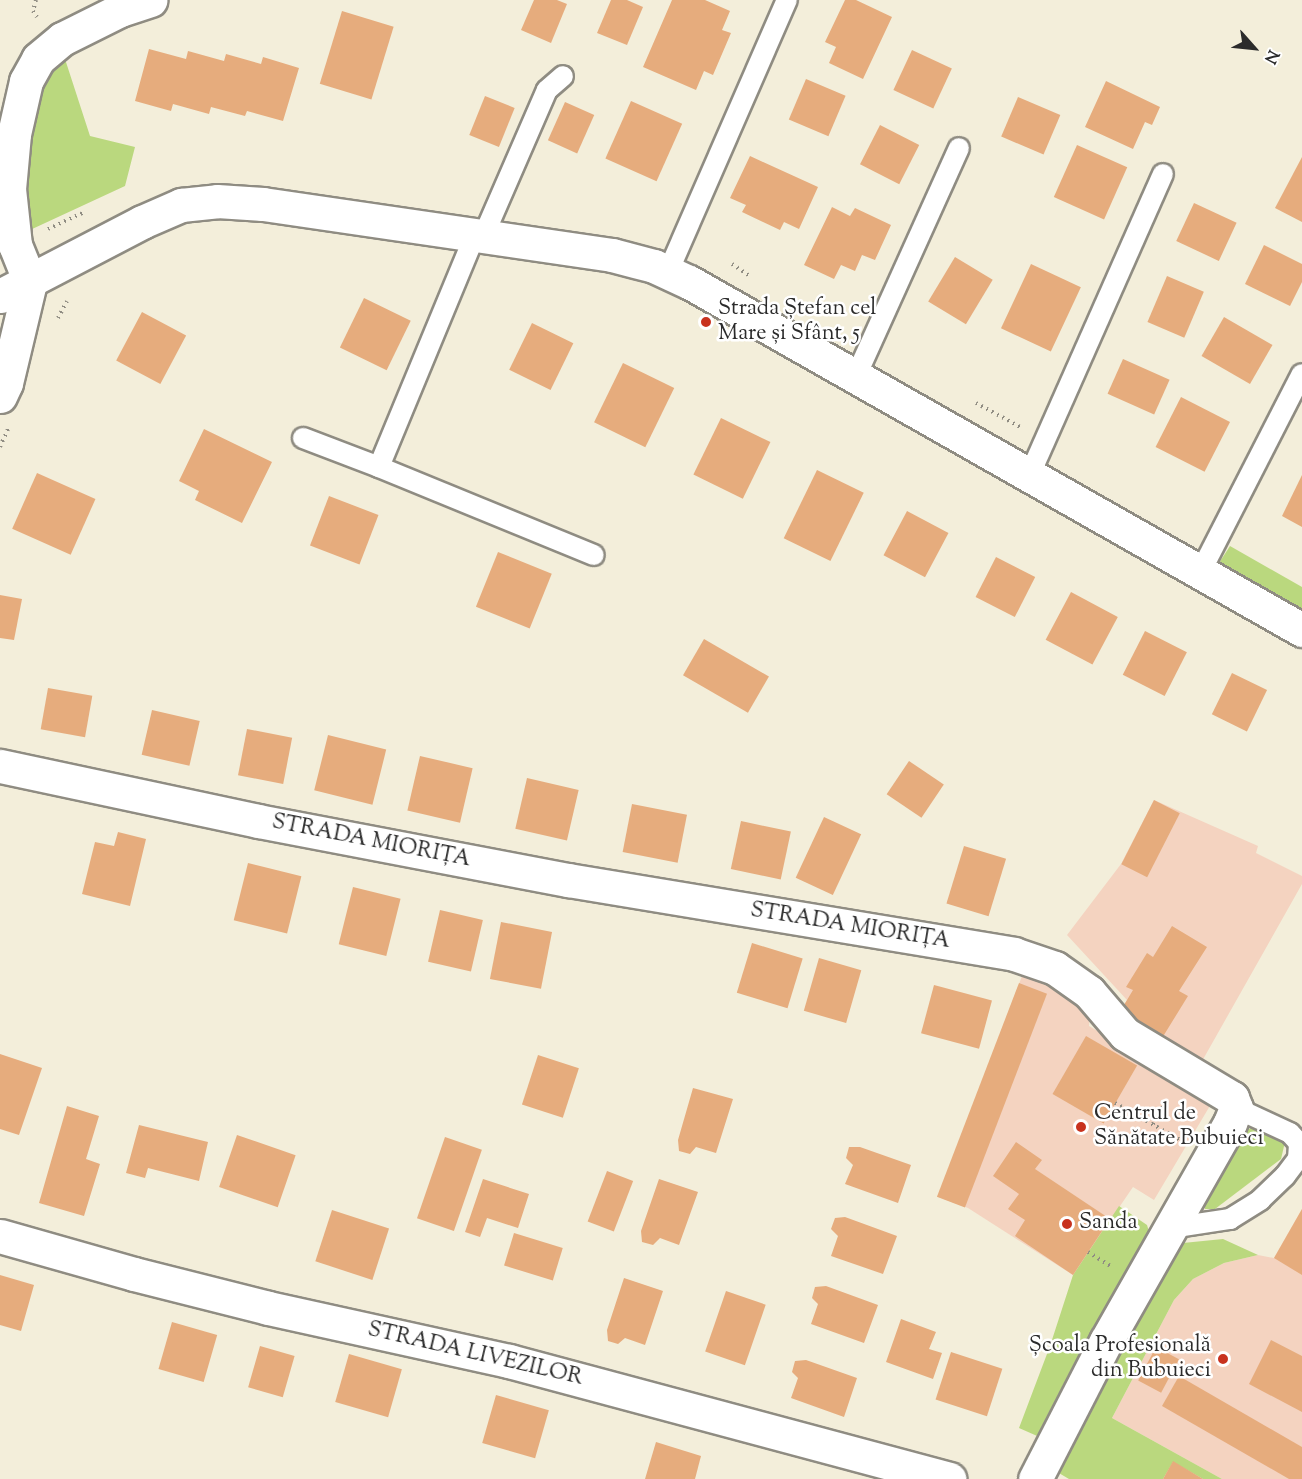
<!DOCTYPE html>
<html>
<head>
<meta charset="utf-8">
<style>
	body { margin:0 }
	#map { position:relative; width:1302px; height:1479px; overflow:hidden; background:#f3eeda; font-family:"Sorts Mill Goudy",serif }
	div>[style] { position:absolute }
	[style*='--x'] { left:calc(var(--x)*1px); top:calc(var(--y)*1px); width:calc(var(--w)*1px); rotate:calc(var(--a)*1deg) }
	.built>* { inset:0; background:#f4d3c0 }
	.green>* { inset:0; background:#bad87e }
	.building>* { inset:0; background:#e6ac7d; transform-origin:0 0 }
	.path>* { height:4px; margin-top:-2px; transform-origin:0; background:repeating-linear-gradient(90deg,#8f8c82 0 1.5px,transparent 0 6px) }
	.roads { filter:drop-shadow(2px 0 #8f8c82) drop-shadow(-2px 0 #8f8c82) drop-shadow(0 2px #8f8c82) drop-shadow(0 -2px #8f8c82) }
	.lane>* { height:20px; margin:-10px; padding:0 10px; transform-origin:10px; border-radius:10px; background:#fff }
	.street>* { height:33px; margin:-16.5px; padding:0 16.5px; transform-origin:16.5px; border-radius:16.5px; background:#fff }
	.secondary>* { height:33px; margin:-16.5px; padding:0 16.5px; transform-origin:16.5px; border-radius:16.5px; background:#fff }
	.dots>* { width:16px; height:16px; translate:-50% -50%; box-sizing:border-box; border:3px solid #fff; border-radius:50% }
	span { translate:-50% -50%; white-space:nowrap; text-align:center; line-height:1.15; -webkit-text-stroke:5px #fff; paint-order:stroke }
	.poi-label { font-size:22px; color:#2b2b2b }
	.left { translate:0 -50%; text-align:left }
	.right { translate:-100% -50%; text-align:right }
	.street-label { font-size:22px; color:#2b2b2b }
	.north { position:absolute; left:1224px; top:18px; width:60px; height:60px; -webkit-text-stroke:4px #fff; paint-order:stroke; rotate:117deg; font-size:16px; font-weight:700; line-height:24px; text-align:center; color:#2b2b2b }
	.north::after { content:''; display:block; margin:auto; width:21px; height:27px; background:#2b2b2b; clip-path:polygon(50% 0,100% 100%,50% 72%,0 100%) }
</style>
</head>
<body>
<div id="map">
	<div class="built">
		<i style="clip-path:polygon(1154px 800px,1258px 846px,1256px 853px,1302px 876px,1302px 884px,1201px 1063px,1121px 1010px,1127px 1000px,1067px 935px,1121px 864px)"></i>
		<i style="clip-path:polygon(1022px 976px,1043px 979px,1090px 1014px,1089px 1026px,1214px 1099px,1154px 1200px,1133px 1187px,1073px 1275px,968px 1208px,938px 1197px)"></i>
		<i style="clip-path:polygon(1302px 1209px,1302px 1479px,1222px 1479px,1112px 1418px,1174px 1300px,1193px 1279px,1224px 1263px,1258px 1255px,1274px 1258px)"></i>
	</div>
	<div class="green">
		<i style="clip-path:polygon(65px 59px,90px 136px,135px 147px,125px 186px,30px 230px,26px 201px,29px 118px,40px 79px,53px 62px)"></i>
		<i style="clip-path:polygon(1230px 546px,1302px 587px,1302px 610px,1219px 563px)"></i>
		<i style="clip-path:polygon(1251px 1128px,1262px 1129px,1285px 1142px,1281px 1159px,1215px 1209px,1205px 1209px,1205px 1200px,1238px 1134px)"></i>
		<i style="clip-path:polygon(1119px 1206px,1147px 1225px,1151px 1238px,1044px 1439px,1019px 1428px,1050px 1346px,1073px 1275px)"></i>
		<i style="clip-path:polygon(1223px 1239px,1258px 1255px,1224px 1263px,1193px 1279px,1174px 1300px,1112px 1418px,1222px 1479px,1203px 1479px,1173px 1462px,1163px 1479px,1069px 1479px,1052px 1469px,1173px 1244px)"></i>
	</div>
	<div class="building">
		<i style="clip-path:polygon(534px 0,557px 0,567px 4px,551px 43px,521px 30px)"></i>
		<i style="clip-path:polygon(611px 0,627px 0,643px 7px,627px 45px,597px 33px)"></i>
		<i style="clip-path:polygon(672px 0,705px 0,730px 11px,722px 30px,731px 33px,713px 75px,704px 71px,696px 90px,643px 67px)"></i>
		<i style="clip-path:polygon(845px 0,856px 0,892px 17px,863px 79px,829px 63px,836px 47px,825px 42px)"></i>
		<i style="left:342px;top:11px;width:54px;height:76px;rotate:17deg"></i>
		<i style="clip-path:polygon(149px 49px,186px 59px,188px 51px,224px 61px,226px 54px,261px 64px,263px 57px,299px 68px,283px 121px,247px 111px,245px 116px,211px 107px,209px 114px,173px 104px,171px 111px,135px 101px)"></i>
		<i style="left:912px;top:50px;width:44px;height:44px;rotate:25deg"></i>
		<i style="left:806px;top:79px;width:43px;height:44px;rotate:23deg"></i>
		<i style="clip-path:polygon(1106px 81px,1160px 107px,1152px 125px,1145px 122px,1133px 149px,1085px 127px)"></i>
		<i style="left:485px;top:96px;width:32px;height:42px;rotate:22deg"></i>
		<i style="left:1018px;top:97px;width:46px;height:43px;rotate:23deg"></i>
		<i style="left:631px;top:101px;width:56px;height:63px;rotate:24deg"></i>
		<i style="left:565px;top:102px;width:32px;height:42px;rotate:24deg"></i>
		<i style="left:880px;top:125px;width:44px;height:44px;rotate:27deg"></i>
		<i style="left:1077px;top:145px;width:55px;height:57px;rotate:24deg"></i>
		<i style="clip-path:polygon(750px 156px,818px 187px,799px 229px,784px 222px,780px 230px,742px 212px,746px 205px,730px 198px)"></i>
		<i style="clip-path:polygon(1302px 157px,1302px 222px,1275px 208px)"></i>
		<i style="left:1194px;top:203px;width:47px;height:42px;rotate:25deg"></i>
		<i style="clip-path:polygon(832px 207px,850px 216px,855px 208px,891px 225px,875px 260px,862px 255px,855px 271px,841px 265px,834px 279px,804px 265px)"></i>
		<i style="clip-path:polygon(1264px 245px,1302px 264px,1302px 282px,1290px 306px,1245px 284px)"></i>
		<i style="left:955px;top:257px;width:44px;height:52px;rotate:31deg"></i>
		<i style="left:1031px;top:264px;width:55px;height:71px;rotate:25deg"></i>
		<i style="left:1167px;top:276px;width:40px;height:50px;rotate:23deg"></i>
		<i style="left:364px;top:298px;width:52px;height:55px;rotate:26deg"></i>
		<i style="left:142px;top:312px;width:50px;height:55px;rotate:28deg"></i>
		<i style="left:1224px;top:317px;width:56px;height:45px;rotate:30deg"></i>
		<i style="left:532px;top:323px;width:46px;height:52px;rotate:26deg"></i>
		<i style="left:1123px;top:359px;width:51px;height:38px;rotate:24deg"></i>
		<i style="left:623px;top:363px;width:57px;height:66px;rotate:26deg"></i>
		<i style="left:1181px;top:397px;width:55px;height:56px;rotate:27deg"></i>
		<i style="left:721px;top:418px;width:55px;height:63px;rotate:26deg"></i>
		<i style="clip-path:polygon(204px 429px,272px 462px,242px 523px,195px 500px,199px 491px,179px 481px)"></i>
		<i style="left:817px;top:470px;width:52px;height:76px;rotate:26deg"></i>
		<i style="left:37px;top:473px;width:64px;height:61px;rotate:24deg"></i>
		<i style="clip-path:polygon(1302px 475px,1302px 527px,1282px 516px)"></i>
		<i style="left:329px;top:496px;width:53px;height:53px;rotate:21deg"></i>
		<i style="left:907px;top:511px;width:47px;height:50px;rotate:28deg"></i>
		<i style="left:498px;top:552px;width:58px;height:59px;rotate:22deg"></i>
		<i style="left:996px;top:557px;width:44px;height:45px;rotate:27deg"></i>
		<i style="left:1071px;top:592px;width:53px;height:54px;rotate:28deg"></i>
		<i style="clip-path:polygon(0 595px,22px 599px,14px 640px,0 638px)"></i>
		<i style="left:1145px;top:631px;width:47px;height:49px;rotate:27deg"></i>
		<i style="left:704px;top:639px;width:75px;height:42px;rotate:30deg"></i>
		<i style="left:1232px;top:673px;width:39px;height:46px;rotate:26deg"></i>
		<i style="left:48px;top:688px;width:45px;height:42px;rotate:10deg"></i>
		<i style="left:152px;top:710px;width:49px;height:46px;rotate:13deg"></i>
		<i style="left:247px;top:729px;width:46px;height:47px;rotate:11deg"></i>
		<i style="left:328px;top:735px;width:60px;height:57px;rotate:14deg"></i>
		<i style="left:420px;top:756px;width:54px;height:56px;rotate:13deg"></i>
		<i style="left:909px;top:761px;width:42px;height:40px;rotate:34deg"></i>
		<i style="left:527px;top:778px;width:53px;height:52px;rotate:13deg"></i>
		<i style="left:1154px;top:800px;width:29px;height:72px;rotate:27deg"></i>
		<i style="left:632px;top:804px;width:56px;height:49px;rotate:11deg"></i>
		<i style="left:824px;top:817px;width:41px;height:67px;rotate:25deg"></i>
		<i style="left:741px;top:821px;width:51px;height:49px;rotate:12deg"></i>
		<i style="clip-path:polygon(118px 832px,146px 839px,130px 906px,82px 894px,95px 842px,114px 846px)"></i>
		<i style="left:964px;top:846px;width:44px;height:60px;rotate:17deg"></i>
		<i style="left:248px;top:863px;width:55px;height:59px;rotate:14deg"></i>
		<i style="left:353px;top:887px;width:49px;height:59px;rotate:14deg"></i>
		<i style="left:440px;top:910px;width:44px;height:53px;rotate:13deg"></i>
		<i style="left:501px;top:922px;width:52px;height:58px;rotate:11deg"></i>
		<i style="clip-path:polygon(1172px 926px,1207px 947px,1179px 991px,1188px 996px,1159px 1043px,1121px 1010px,1133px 990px,1126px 987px,1147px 953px,1153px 957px)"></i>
		<i style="left:752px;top:943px;width:53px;height:52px;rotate:17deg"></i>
		<i style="left:819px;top:958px;width:44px;height:55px;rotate:16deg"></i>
		<i style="left:1019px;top:983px;width:30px;height:229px;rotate:21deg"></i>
		<i style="left:934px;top:985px;width:60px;height:50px;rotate:15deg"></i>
		<i style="left:1086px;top:1036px;width:59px;height:67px;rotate:30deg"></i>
		<i style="clip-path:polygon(0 1054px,42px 1068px,19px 1135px,0 1129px)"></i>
		<i style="left:538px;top:1055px;width:43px;height:52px;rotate:18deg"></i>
		<i style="clip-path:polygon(693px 1088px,733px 1099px,716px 1153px,696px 1147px,690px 1154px,679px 1151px,678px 1140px)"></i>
		<i style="clip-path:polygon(67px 1106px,99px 1116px,86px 1159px,100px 1164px,84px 1216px,39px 1203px)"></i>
		<i style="clip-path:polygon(139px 1125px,208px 1142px,199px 1181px,148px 1168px,145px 1178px,126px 1173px)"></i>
		<i style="left:237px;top:1135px;width:62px;height:55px;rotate:19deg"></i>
		<i style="left:445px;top:1137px;width:39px;height:86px;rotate:19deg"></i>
		<i style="clip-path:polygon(1016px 1142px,1042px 1160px,1035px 1169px,1110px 1219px,1073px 1275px,1015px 1236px,1025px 1220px,1008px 1209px,1019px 1194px,993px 1176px)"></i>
		<i style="clip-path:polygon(849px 1147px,860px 1147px,911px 1165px,898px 1203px,845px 1184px,853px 1165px,846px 1158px)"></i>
		<i style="left:607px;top:1171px;width:28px;height:54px;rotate:21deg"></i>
		<i style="clip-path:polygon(483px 1179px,529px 1194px,518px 1228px,487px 1218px,480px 1237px,465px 1232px)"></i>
		<i style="clip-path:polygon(659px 1179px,698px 1192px,679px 1245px,660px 1238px,653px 1245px,642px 1242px,641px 1231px)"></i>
		<i style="clip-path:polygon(1302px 1209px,1302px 1275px,1274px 1258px)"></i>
		<i style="left:332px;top:1210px;width:60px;height:54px;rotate:18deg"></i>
		<i style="clip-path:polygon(845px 1217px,897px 1236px,883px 1274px,831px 1256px,838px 1236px,831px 1229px,835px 1218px)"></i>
		<i style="left:514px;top:1233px;width:51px;height:34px;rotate:17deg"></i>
		<i style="clip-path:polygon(0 1275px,34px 1285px,21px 1331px,0 1325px)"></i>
		<i style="clip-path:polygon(624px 1278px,663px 1291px,645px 1345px,625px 1338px,618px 1344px,608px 1341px,607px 1330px)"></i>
		<i style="clip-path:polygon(826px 1286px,878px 1305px,864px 1343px,811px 1324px,818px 1304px,812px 1298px,815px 1287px)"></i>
		<i style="left:726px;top:1291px;width:42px;height:64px;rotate:19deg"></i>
		<i style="clip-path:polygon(901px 1319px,936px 1332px,929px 1349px,942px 1353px,933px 1379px,886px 1362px)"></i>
		<i style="left:172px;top:1322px;width:47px;height:49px;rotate:16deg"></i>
		<i style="clip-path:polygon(1271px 1340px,1302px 1356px,1302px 1412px,1249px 1384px)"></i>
		<i style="left:260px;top:1346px;width:36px;height:43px;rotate:16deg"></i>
		<i style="left:1156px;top:1347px;width:26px;height:38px;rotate:28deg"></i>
		<i style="left:951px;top:1352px;width:54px;height:50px;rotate:18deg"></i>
		<i style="left:349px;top:1354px;width:55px;height:50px;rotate:16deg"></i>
		<i style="clip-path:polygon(806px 1360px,857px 1378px,844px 1417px,791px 1398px,798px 1378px,792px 1372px,795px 1361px)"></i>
		<i style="clip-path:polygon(1179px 1376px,1302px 1447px,1302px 1479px,1289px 1479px,1162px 1406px)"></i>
		<i style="left:496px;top:1395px;width:55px;height:50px;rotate:16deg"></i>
		<i style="clip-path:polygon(656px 1442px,701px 1456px,695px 1479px,645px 1479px)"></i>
		<i style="clip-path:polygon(1173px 1461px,1203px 1479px,1163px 1479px)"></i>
	</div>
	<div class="path">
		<i style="--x:36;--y:0;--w:11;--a:105"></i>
		<i style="--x:33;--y:11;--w:7;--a:56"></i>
		<i style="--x:48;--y:229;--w:38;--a:-25"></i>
		<i style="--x:732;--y:264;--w:22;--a:34"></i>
		<i style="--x:58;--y:318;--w:19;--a:-62"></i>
		<i style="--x:976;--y:403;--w:52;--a:28.5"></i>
		<i style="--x:0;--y:447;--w:20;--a:-66"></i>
		<i style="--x:1115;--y:1103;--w:77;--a:29.6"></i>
		<i style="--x:1153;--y:1124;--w:29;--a:-61"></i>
		<i style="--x:1088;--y:1252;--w:26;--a:32"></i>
	</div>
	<div class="roads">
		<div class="lane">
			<i style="--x:475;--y:235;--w:251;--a:112.5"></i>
			<i style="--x:379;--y:467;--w:232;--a:22.3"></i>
			<i style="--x:483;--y:237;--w:160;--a:-66.5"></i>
			<i style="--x:547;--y:90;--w:21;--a:-41"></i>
			<i style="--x:668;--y:272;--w:297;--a:-66.4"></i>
			<i style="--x:856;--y:376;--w:250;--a:-65.7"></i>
			<i style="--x:303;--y:438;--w:81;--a:20.9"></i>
			<i style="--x:1030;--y:474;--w:328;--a:-66.1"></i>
			<i style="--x:1201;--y:571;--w:221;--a:-62.9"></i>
			<i style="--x:1170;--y:1228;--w:61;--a:-8.5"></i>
			<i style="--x:1230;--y:1219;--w:36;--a:-32"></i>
			<i style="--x:1260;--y:1200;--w:35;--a:-44"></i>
			<i style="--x:1285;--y:1176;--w:21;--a:-53"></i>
			<i style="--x:1298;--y:1159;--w:16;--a:-86"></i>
			<i style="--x:1299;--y:1143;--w:13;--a:-132"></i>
			<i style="--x:1290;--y:1133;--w:60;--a:-155.2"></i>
		</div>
		<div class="street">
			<i style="--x:0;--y:396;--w:14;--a:-65"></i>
			<i style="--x:6;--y:383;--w:104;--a:-76.6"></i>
			<i style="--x:30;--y:282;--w:40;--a:-112"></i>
			<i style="--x:15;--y:245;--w:56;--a:-96.1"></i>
			<i style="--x:9;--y:189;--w:55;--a:-84.8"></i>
			<i style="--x:14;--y:134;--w:54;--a:-77.2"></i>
			<i style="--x:26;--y:81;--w:25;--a:-61"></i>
			<i style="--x:38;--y:59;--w:31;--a:-40"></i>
			<i style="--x:62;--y:39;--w:65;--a:-26.6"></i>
			<i style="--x:120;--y:10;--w:32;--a:-18"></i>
			<i style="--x:0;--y:766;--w:264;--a:12"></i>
			<i style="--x:258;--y:821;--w:316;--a:10.8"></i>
			<i style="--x:568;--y:880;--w:452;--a:9.4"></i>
			<i style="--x:1014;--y:954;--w:43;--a:18.9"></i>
			<i style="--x:1055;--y:968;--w:42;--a:35.2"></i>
			<i style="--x:1089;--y:992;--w:55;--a:49.4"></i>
			<i style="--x:1125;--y:1034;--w:125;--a:30.9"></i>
			<i style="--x:1232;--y:1098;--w:11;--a:68"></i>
			<i style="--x:1236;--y:1108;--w:16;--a:112"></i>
			<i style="--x:1230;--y:1123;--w:251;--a:119.6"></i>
			<i style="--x:1106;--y:1341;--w:155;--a:117.2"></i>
			<i style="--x:0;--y:1236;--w:139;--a:15.8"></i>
			<i style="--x:134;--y:1274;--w:138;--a:14.2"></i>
			<i style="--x:268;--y:1308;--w:247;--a:12.4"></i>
			<i style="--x:509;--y:1361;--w:456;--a:15"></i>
		</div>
		<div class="secondary">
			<i style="--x:0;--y:296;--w:160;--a:-27.5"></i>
			<i style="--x:142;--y:222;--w:43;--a:-23.6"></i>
			<i style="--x:181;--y:205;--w:36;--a:-6"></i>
			<i style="--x:217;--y:201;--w:46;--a:3.7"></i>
			<i style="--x:263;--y:204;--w:353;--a:8.3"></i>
			<i style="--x:612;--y:255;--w:43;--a:14.7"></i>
			<i style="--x:654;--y:266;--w:38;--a:25"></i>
			<i style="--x:689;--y:282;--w:705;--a:29.58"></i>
		</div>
	</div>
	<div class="dots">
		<i style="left:706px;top:322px;background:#c8321e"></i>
		<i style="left:1081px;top:1127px;background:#c8321e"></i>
		<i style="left:1067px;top:1224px;background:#c8321e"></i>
		<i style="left:1223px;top:1359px;background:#c8321e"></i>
	</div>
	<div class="poi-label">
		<span class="left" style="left:718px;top:322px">Strada Ștefan cel<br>Mare și Sfânt, 5</span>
		<span class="left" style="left:1094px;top:1127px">Centrul de<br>Sănătate Bubuieci</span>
		<span class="left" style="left:1079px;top:1224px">Sanda</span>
		<span class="right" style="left:1211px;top:1359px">Școala Profesională<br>din Bubuieci</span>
	</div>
	<div class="street-label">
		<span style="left:371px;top:842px;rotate:11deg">STRADA MIORIȚA</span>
		<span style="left:850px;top:927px;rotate:9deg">STRADA MIORIȚA</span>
		<span style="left:475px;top:1355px;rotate:13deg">STRADA LIVEZILOR</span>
	</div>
	<div class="north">N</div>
</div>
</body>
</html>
